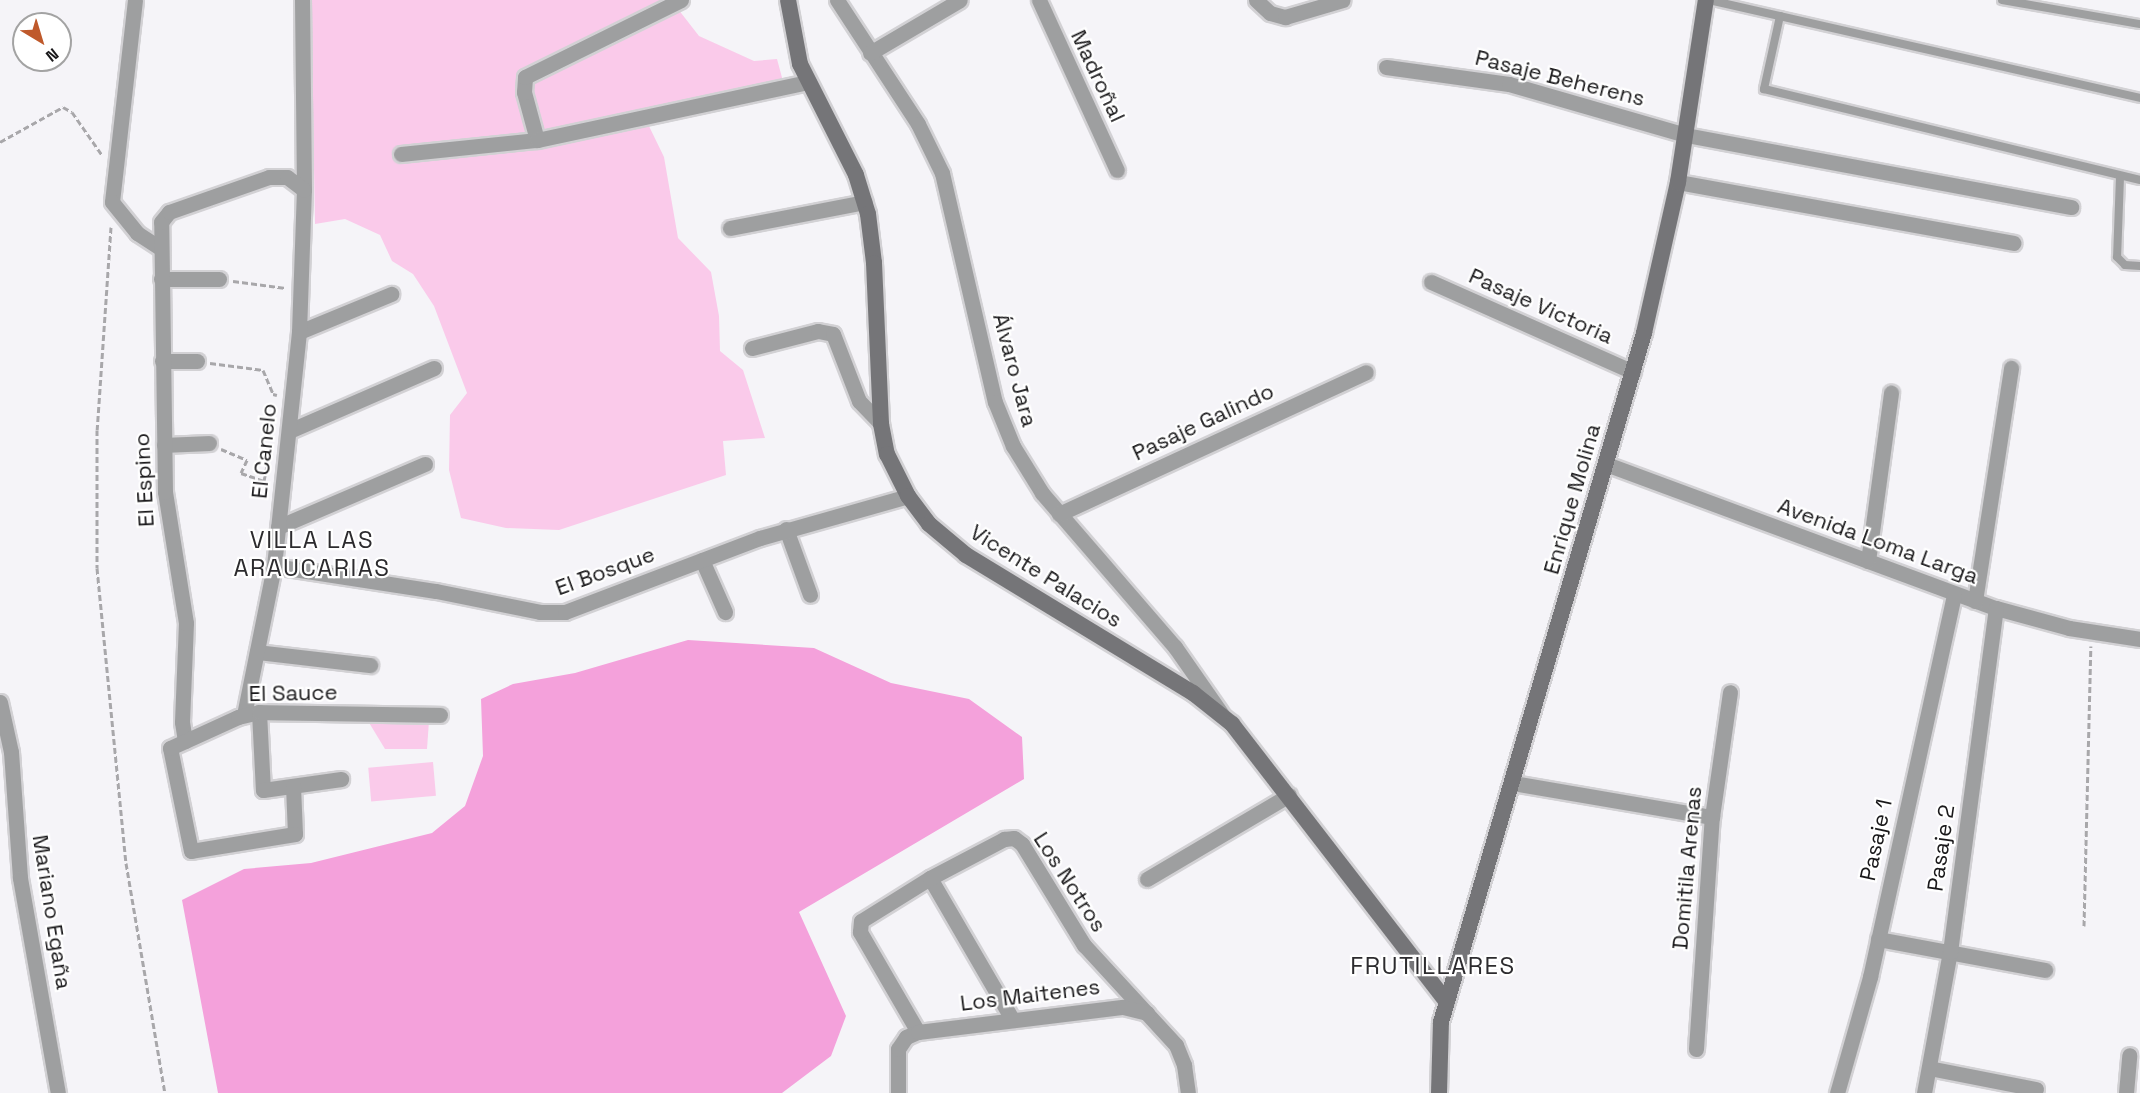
<!DOCTYPE html>
<html>
<head>
<meta charset="utf-8">
<style>
	body { margin:0 }
	#map { position:relative; width:2140px; height:1093px; overflow:hidden; background:#f5f4f8; font-family:"Space Grotesk",sans-serif }
	div>[style] { position:absolute }
	[style*='--x'] { left:calc(var(--x)*1px); top:calc(var(--y)*1px); width:calc(var(--w)*1px); rotate:calc(var(--a)*1deg) }
	.green>* { inset:0; background:#facaea; transform-origin:0 0 }
	.forest>* { inset:0; background:#f4a1db }
	.path>* { height:3px; margin-top:-1.5px; transform-origin:0; background:repeating-linear-gradient(90deg,#a8a7aa 0 6px,transparent 0 9px) }
	.roads { filter:drop-shadow(2px 0 #d2d1d4) drop-shadow(-2px 0 #d2d1d4) drop-shadow(0 2px #d2d1d4) drop-shadow(0 -2px #d2d1d4) }
	.service>* { height:8px; margin:-4px; padding:0 4px; transform-origin:4px; border-radius:4px; background:#9e9fa0 }
	.minor>* { height:15px; margin:-7.5px; padding:0 7.5px; transform-origin:7.5px; border-radius:7.5px; background:#9e9fa0 }
	.secondary>* { height:16px; margin:-8px; padding:0 8px; transform-origin:8px; border-radius:8px; background:#757578 }
	span { translate:-50% -50%; white-space:nowrap; text-align:center; line-height:1.15; -webkit-text-stroke:4.5px #fff; paint-order:stroke }
	.street-label { font-size:22px; color:#19181a }
	.neighbourhood-label { font-size:24px; color:#2c2b2e; letter-spacing:1.5px }
	.north { position:absolute; left:12px; top:12px; width:60px; height:60px; box-sizing:border-box; background:#fff; border:2px solid #a3a3a3; border-radius:50%; rotate:142deg; font-size:16px; font-weight:700; line-height:24px; text-align:center; color:#19181a }
	.north::after { content:''; display:block; margin:auto; width:21px; height:27px; background:#bf592b; clip-path:polygon(50% 0,100% 100%,50% 72%,0 100%) }
</style>
</head>
<body>
<div id="map">
	<div class="green">
		<i style="clip-path:polygon(311px 0,671px 0,699px 36px,754px 61px,777px 59px,784px 85px,646px 120px,664px 157px,678px 238px,711px 272px,719px 316px,720px 351px,743px 370px,765px 438px,723px 441px,726px 475px,559px 530px,506px 528px,461px 518px,449px 470px,450px 415px,467px 393px,434px 306px,413px 274px,392px 261px,380px 235px,345px 219px,315px 224px)"></i>
		<i style="clip-path:polygon(368px 721px,429px 721px,427px 749px,385px 749px)"></i>
		<i style="left:433px;top:762px;width:34px;height:65px;rotate:85deg"></i>
	</div>
	<div class="forest">
		<i style="clip-path:polygon(688px 640px,814px 648px,891px 683px,969px 699px,1022px 737px,1024px 779px,799px 912px,846px 1016px,831px 1056px,782px 1093px,218px 1093px,182px 900px,244px 869px,311px 863px,432px 833px,465px 806px,483px 756px,481px 699px,513px 684px,575px 673px)"></i>
	</div>
	<div class="path">
		<i style="--x:0;--y:142;--w:72;--a:-29.1"></i>
		<i style="--x:63;--y:107;--w:10;--a:29"></i>
		<i style="--x:72;--y:112;--w:52;--a:55.1"></i>
		<i style="--x:111;--y:227;--w:203;--a:93.9"></i>
		<i style="--x:97;--y:430;--w:138;--a:90"></i>
		<i style="--x:97;--y:568;--w:296;--a:84.4"></i>
		<i style="--x:126;--y:863;--w:233;--a:80.4"></i>
		<i style="--x:233;--y:281;--w:53;--a:7.5"></i>
		<i style="--x:210;--y:363;--w:53;--a:7.5"></i>
		<i style="--x:263;--y:370;--w:26;--a:67"></i>
		<i style="--x:273;--y:394;--w:4;--a:14"></i>
		<i style="--x:221;--y:449;--w:28;--a:23"></i>
		<i style="--x:247;--y:460;--w:14;--a:115"></i>
		<i style="--x:241;--y:473;--w:24;--a:19"></i>
		<i style="--x:264;--y:481;--w:15;--a:-79"></i>
		<i style="--x:2084;--y:926;--w:280;--a:-88.6"></i>
	</div>
	<div class="roads">
		<div class="service">
			<i style="--x:1709;--y:0;--w:442;--a:12.8"></i>
			<i style="--x:2002;--y:0;--w:140;--a:9.9"></i>
			<i style="--x:1780;--y:16;--w:75;--a:102.4"></i>
			<i style="--x:1764;--y:89;--w:387;--a:13.6"></i>
			<i style="--x:2120;--y:177;--w:80;--a:92.1"></i>
			<i style="--x:2117;--y:257;--w:11;--a:45"></i>
			<i style="--x:2125;--y:265;--w:15;--a:4"></i>
		</div>
		<div class="minor">
			<i style="--x:135;--y:0;--w:203;--a:96.5"></i>
			<i style="--x:112;--y:202;--w:40;--a:51"></i>
			<i style="--x:137;--y:233;--w:27;--a:33"></i>
			<i style="--x:837;--y:0;--w:148;--a:56.8"></i>
			<i style="--x:918;--y:124;--w:55;--a:63.9"></i>
			<i style="--x:942;--y:173;--w:235;--a:77"></i>
			<i style="--x:995;--y:402;--w:48;--a:67.8"></i>
			<i style="--x:1013;--y:446;--w:55;--a:58.3"></i>
			<i style="--x:1042;--y:493;--w:203;--a:49.2"></i>
			<i style="--x:1175;--y:647;--w:80;--a:55.1"></i>
			<i style="--x:1039;--y:0;--w:187;--a:65.4"></i>
			<i style="--x:1256;--y:0;--w:19;--a:43"></i>
			<i style="--x:1270;--y:13;--w:16;--a:15"></i>
			<i style="--x:1285;--y:17;--w:60;--a:-16.3"></i>
			<i style="--x:870;--y:53;--w:104;--a:-30.5"></i>
			<i style="--x:1386;--y:67;--w:124;--a:7.9"></i>
			<i style="--x:1509;--y:84;--w:184;--a:16.1"></i>
			<i style="--x:1686;--y:135;--w:392;--a:10.6"></i>
			<i style="--x:537;--y:140;--w:50;--a:-105.2"></i>
			<i style="--x:524;--y:92;--w:15;--a:-86"></i>
			<i style="--x:525;--y:77;--w:174;--a:-26.3"></i>
			<i style="--x:401;--y:154;--w:137;--a:-5.9"></i>
			<i style="--x:537;--y:140;--w:276;--a:-12.1"></i>
			<i style="--x:1678;--y:182;--w:341;--a:10.3"></i>
			<i style="--x:730;--y:228;--w:137;--a:-10.9"></i>
			<i style="--x:161;--y:279;--w:58;--a:0"></i>
			<i style="--x:1431;--y:282;--w:221;--a:24"></i>
			<i style="--x:299;--y:332;--w:100;--a:-22.4"></i>
			<i style="--x:752;--y:348;--w:68;--a:-14.4"></i>
			<i style="--x:818;--y:331;--w:15;--a:11"></i>
			<i style="--x:833;--y:334;--w:72;--a:68.8"></i>
			<i style="--x:859;--y:401;--w:32;--a:46"></i>
			<i style="--x:162;--y:361;--w:35;--a:0"></i>
			<i style="--x:289;--y:431;--w:158;--a:-23.5"></i>
			<i style="--x:164;--y:445;--w:45;--a:-2.5"></i>
			<i style="--x:1606;--y:464;--w:416;--a:20.3"></i>
			<i style="--x:1996;--y:608;--w:76;--a:15.3"></i>
			<i style="--x:2069;--y:628;--w:72;--a:8.8"></i>
			<i style="--x:1059;--y:514;--w:338;--a:-24.8"></i>
			<i style="--x:278;--y:527;--w:160;--a:-23.2"></i>
			<i style="--x:786;--y:529;--w:70;--a:70"></i>
			<i style="--x:702;--y:560;--w:57;--a:66.1"></i>
			<i style="--x:1868;--y:561;--w:170;--a:-82.2"></i>
			<i style="--x:274;--y:566;--w:164;--a:8.8"></i>
			<i style="--x:436;--y:591;--w:106;--a:11.4"></i>
			<i style="--x:540;--y:612;--w:25;--a:0"></i>
			<i style="--x:565;--y:612;--w:209;--a:-20.8"></i>
			<i style="--x:760;--y:538;--w:154;--a:-15.8"></i>
			<i style="--x:1975;--y:601;--w:236;--a:-81.2"></i>
			<i style="--x:257;--y:652;--w:114;--a:6.6"></i>
			<i style="--x:0;--y:702;--w:51;--a:77.6"></i>
			<i style="--x:11;--y:752;--w:126;--a:85.9"></i>
			<i style="--x:20;--y:878;--w:218;--a:80"></i>
			<i style="--x:259;--y:712;--w:78;--a:87.1"></i>
			<i style="--x:263;--y:790;--w:79;--a:-8"></i>
			<i style="--x:244;--y:715;--w:152;--a:-78.6"></i>
			<i style="--x:274;--y:566;--w:235;--a:-83.9"></i>
			<i style="--x:299;--y:332;--w:142;--a:-88"></i>
			<i style="--x:304;--y:190;--w:190;--a:-90.6"></i>
			<i style="--x:185;--y:741;--w:19;--a:-99"></i>
			<i style="--x:182;--y:722;--w:99;--a:-87.7"></i>
			<i style="--x:186;--y:623;--w:133;--a:-99.1"></i>
			<i style="--x:165;--y:492;--w:270;--a:-90.8"></i>
			<i style="--x:161;--y:222;--w:13;--a:-51"></i>
			<i style="--x:169;--y:212;--w:106;--a:-19.3"></i>
			<i style="--x:269;--y:177;--w:18;--a:0"></i>
			<i style="--x:287;--y:177;--w:21;--a:37"></i>
			<i style="--x:1513;--y:783;--w:202;--a:9.7"></i>
			<i style="--x:293;--y:786;--w:48;--a:87.6"></i>
			<i style="--x:295;--y:834;--w:105;--a:170.7"></i>
			<i style="--x:191;--y:851;--w:105;--a:-101.5"></i>
			<i style="--x:170;--y:748;--w:75;--a:-24.5"></i>
			<i style="--x:238;--y:717;--w:22;--a:-13"></i>
			<i style="--x:259;--y:712;--w:181;--a:0.9"></i>
			<i style="--x:930;--y:878;--w:163;--a:59.8"></i>
			<i style="--x:1147;--y:879;--w:165;--a:-30.6"></i>
			<i style="--x:1878;--y:939;--w:170;--a:10.5"></i>
			<i style="--x:918;--y:1032;--w:116;--a:-120.1"></i>
			<i style="--x:860;--y:932;--w:11;--a:-85"></i>
			<i style="--x:861;--y:921;--w:81;--a:-31.9"></i>
			<i style="--x:930;--y:878;--w:84;--a:-27.8"></i>
			<i style="--x:1004;--y:839;--w:10;--a:-6"></i>
			<i style="--x:1014;--y:838;--w:10;--a:37"></i>
			<i style="--x:1022;--y:844;--w:119;--a:58.5"></i>
			<i style="--x:1084;--y:945;--w:136;--a:47.4"></i>
			<i style="--x:1176;--y:1045;--w:22;--a:68"></i>
			<i style="--x:1184;--y:1065;--w:28;--a:82"></i>
			<i style="--x:1696;--y:1049;--w:233;--a:-86.1"></i>
			<i style="--x:1712;--y:817;--w:126;--a:-81.8"></i>
			<i style="--x:1929;--y:1068;--w:109;--a:11.1"></i>
			<i style="--x:898;--y:1093;--w:44;--a:-90"></i>
			<i style="--x:898;--y:1049;--w:14;--a:-56"></i>
			<i style="--x:906;--y:1037;--w:13;--a:-23"></i>
			<i style="--x:918;--y:1032;--w:207;--a:-7"></i>
			<i style="--x:1123;--y:1007;--w:25;--a:14"></i>
			<i style="--x:1837;--y:1093;--w:121;--a:-74.1"></i>
			<i style="--x:1870;--y:977;--w:392;--a:-77.6"></i>
			<i style="--x:1924;--y:1093;--w:143;--a:-79.6"></i>
			<i style="--x:1950;--y:952;--w:347;--a:-82.4"></i>
			<i style="--x:2126;--y:1093;--w:38;--a:-85"></i>
		</div>
		<div class="secondary">
			<i style="--x:788;--y:0;--w:65;--a:79.4"></i>
			<i style="--x:800;--y:64;--w:124;--a:63.2"></i>
			<i style="--x:856;--y:175;--w:41;--a:72.9"></i>
			<i style="--x:868;--y:214;--w:49;--a:83"></i>
			<i style="--x:874;--y:263;--w:161;--a:87.5"></i>
			<i style="--x:881;--y:424;--w:31;--a:79"></i>
			<i style="--x:887;--y:454;--w:47;--a:63.4"></i>
			<i style="--x:908;--y:496;--w:35;--a:53"></i>
			<i style="--x:929;--y:524;--w:48;--a:40"></i>
			<i style="--x:966;--y:555;--w:266;--a:31.3"></i>
			<i style="--x:1193;--y:693;--w:50;--a:38.5"></i>
			<i style="--x:1232;--y:724;--w:351;--a:52.3"></i>
			<i style="--x:1439;--y:1093;--w:71;--a:-88.4"></i>
			<i style="--x:1441;--y:1022;--w:718;--a:-73.58"></i>
			<i style="--x:1644;--y:333;--w:155;--a:-77.3"></i>
			<i style="--x:1678;--y:182;--w:184;--a:-81.3"></i>
		</div>
	</div>
	<div class="street-label">
		<span style="left:1098px;top:76px;rotate:65deg">Madroñal</span>
		<span style="left:1560px;top:78px;rotate:14deg">Pasaje Beherens</span>
		<span style="left:1541px;top:306px;rotate:24deg">Pasaje Victoria</span>
		<span style="left:1015px;top:370px;rotate:75deg">Álvaro Jara</span>
		<span style="left:1203px;top:422px;rotate:-25deg">Pasaje Galindo</span>
		<span style="left:264px;top:451px;rotate:-84deg">El Canelo</span>
		<span style="left:144px;top:480px;rotate:-93deg">El Espino</span>
		<span style="left:1572px;top:499px;rotate:-74deg">Enrique Molina</span>
		<span style="left:1878px;top:541px;rotate:20deg">Avenida Loma Larga</span>
		<span style="left:605px;top:571px;rotate:-20deg">El Bosque</span>
		<span style="left:1046px;top:576px;rotate:32deg">Vicente Palacios</span>
		<span style="left:293px;top:693px;rotate:-1deg">El Sauce</span>
		<span style="left:1876px;top:840px;rotate:-78deg">Pasaje 1</span>
		<span style="left:1941px;top:848px;rotate:-82deg">Pasaje 2</span>
		<span style="left:1687px;top:868px;rotate:-85deg">Domitila Arenas</span>
		<span style="left:1070px;top:882px;rotate:57deg">Los Notros</span>
		<span style="left:52px;top:912px;rotate:81deg">Mariano Egaña</span>
		<span style="left:1030px;top:995px;rotate:-7deg">Los Maitenes</span>
	</div>
	<div class="neighbourhood-label">
		<span style="left:312px;top:554px">VILLA LAS<br>ARAUCARIAS</span>
		<span style="left:1433px;top:966px">FRUTILLARES</span>
	</div>
	<div class="north">N</div>
</div>
</body>
</html>
